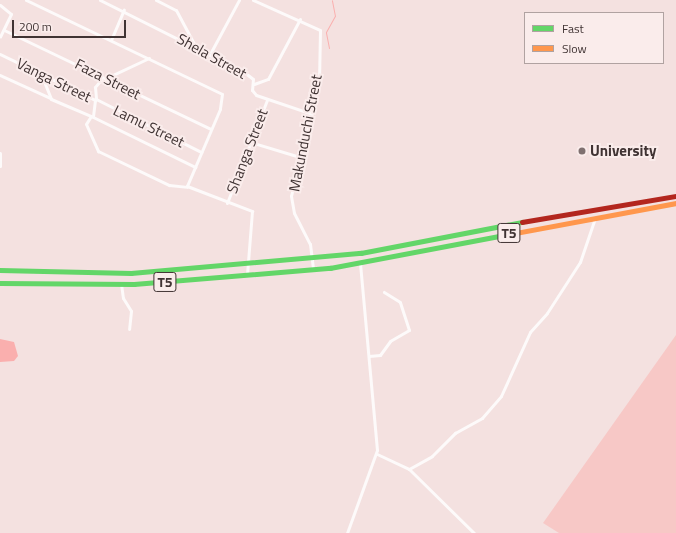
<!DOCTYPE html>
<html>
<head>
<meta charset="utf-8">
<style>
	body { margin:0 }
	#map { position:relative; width:676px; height:533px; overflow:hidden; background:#f4e1e0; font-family:"Titillium Web",sans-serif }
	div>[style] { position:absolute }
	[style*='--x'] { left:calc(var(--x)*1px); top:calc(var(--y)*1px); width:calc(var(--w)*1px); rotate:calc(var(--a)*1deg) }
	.green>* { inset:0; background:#f7c8c6 }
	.water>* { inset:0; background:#faafae }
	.stream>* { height:1px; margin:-0.5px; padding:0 0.5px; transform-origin:0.5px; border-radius:0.5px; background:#faafae }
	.street>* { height:3px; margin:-1.5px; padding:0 1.5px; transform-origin:1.5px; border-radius:1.5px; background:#fdfafa }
	.fast>* { height:4.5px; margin:-2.25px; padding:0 2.25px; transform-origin:2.25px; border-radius:2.25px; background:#63d668 }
	.slow>* { height:4.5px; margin:-2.25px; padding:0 2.25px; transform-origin:2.25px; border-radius:2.25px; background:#ff974d }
	.jam>* { height:4.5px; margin:-2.25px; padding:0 2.25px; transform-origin:2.25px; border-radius:2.25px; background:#b3261e }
	.dots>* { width:11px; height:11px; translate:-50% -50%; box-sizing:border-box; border:2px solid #faeceb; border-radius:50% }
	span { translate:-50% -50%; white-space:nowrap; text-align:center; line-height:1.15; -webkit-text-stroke:4px #faeceb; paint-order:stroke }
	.shield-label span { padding:1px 3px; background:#faeceb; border:1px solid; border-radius:3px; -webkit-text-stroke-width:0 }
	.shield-label { font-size:14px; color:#403333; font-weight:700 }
	.street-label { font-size:15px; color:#403333 }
	.poi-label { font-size:15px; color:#403333; font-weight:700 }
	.left { translate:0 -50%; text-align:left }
	.legend { position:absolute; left:524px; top:12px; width:140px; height:52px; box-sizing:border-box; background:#faeceb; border:1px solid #b0a2a1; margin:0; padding:5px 7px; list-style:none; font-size:12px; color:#403333 }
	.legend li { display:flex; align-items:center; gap:8px; height:20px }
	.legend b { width:20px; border:1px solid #b0a2a1 }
	.scale { position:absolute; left:12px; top:20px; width:114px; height:18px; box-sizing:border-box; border:2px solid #403333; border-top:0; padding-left:5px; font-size:12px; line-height:14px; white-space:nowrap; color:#403333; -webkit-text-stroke:3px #faeceb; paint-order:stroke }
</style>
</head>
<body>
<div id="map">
	<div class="green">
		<i style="clip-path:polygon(676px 335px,676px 533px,559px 533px,543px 523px)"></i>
	</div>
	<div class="water">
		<i style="clip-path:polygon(0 339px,14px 342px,18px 356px,14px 361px,0 362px)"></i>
	</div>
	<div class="stream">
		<i style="--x:329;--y:48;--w:16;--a:-101"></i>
		<i style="--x:326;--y:32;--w:18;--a:-61"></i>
		<i style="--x:335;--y:16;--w:16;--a:-101"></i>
	</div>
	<div class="street">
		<i style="--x:26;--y:0;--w:217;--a:25.6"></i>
		<i style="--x:222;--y:94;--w:15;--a:98"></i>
		<i style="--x:220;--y:109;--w:84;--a:113.2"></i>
		<i style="--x:187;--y:186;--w:70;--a:21"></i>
		<i style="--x:252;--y:211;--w:64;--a:94.5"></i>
		<i style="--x:100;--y:0;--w:161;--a:26.6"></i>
		<i style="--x:244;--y:72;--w:11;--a:38"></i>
		<i style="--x:253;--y:79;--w:11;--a:95"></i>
		<i style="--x:252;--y:90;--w:6;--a:51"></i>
		<i style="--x:256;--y:95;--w:59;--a:18.7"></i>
		<i style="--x:156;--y:0;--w:22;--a:27"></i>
		<i style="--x:176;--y:10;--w:38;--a:62"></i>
		<i style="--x:253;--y:0;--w:73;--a:24.1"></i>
		<i style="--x:320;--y:30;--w:51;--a:91.1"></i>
		<i style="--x:319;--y:81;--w:118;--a:103.7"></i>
		<i style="--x:291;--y:196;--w:17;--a:80"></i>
		<i style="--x:294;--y:213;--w:35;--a:63"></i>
		<i style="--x:310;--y:244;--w:25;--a:83"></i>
		<i style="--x:0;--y:5;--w:14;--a:39"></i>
		<i style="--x:11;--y:14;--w:25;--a:116"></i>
		<i style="--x:4;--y:30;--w:229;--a:25.6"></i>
		<i style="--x:111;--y:40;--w:33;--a:-67"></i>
		<i style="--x:211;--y:52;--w:59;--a:-61.7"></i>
		<i style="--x:0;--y:54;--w:106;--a:25.8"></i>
		<i style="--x:95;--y:100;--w:17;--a:97"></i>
		<i style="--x:93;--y:117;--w:114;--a:26.1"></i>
		<i style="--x:149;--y:58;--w:54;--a:154.9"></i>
		<i style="--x:100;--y:81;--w:8;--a:130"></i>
		<i style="--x:95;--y:87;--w:12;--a:85"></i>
		<i style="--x:96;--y:99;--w:118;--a:26.8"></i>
		<i style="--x:41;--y:74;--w:27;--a:68"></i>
		<i style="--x:51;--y:99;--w:43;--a:23"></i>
		<i style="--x:0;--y:75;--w:55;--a:24.7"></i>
		<i style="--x:254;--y:84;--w:15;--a:-20"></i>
		<i style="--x:268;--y:79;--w:68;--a:-61.9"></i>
		<i style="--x:91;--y:116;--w:9;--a:122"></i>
		<i style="--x:86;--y:124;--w:30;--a:66"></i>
		<i style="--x:98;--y:151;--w:79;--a:25.6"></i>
		<i style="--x:169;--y:185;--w:18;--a:6"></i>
		<i style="--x:250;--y:142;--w:52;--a:16.7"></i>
		<i style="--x:0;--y:153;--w:13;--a:90"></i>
		<i style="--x:227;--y:203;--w:110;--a:-68.8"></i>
		<i style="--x:121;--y:284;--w:14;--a:82"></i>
		<i style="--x:123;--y:298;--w:15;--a:58"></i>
		<i style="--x:131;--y:311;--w:18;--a:96"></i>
		<i style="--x:369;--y:356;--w:11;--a:-5"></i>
		<i style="--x:380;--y:355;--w:17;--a:-54"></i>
		<i style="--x:390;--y:341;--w:22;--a:-30"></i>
		<i style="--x:409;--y:330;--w:29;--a:-108"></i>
		<i style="--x:400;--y:302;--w:19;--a:-148"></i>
		<i style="--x:377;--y:454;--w:35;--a:25"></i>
		<i style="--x:409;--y:469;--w:91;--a:44.6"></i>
		<i style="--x:409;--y:469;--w:26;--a:-29"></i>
		<i style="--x:432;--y:456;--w:33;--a:-45"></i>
		<i style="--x:455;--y:433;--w:31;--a:-29"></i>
		<i style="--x:482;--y:418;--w:29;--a:-49"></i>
		<i style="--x:501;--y:396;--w:70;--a:-65.6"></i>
		<i style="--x:530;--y:332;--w:25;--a:-48"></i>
		<i style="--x:547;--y:313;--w:61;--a:-57.1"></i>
		<i style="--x:580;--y:262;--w:46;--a:-71.2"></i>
		<i style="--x:347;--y:533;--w:88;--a:-70.1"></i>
		<i style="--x:377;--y:450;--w:188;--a:-95.2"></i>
	</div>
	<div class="fast">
		<i style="--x:0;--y:270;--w:131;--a:1.3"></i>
		<i style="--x:131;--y:273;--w:231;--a:-5"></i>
		<i style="--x:361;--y:253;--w:164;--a:-10.9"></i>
		<i style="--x:0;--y:283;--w:134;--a:0.4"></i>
		<i style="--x:134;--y:284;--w:197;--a:-4.7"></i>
		<i style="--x:330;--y:268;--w:173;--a:-10.7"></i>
	</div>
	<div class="slow">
		<i style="--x:500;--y:236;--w:179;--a:-10.6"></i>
	</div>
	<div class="jam">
		<i style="--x:522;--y:222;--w:156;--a:-9.6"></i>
	</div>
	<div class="dots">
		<i style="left:582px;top:151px;background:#7f7070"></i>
	</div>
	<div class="shield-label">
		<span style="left:509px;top:233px">T5</span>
		<span style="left:165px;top:282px">T5</span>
	</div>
	<div class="street-label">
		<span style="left:212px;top:56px;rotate:29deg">Shela Street</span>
		<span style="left:108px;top:79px;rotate:27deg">Faza Street</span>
		<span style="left:54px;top:80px;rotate:26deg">Vanga Street</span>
		<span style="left:149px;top:126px;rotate:26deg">Lamu Street</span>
		<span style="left:305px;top:133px;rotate:-79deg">Makunduchi Street</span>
		<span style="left:247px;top:151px;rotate:-69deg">Shanga Street</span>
	</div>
	<div class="poi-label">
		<span class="left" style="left:590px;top:151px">University</span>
	</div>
	<ul class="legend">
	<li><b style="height:5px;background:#63d668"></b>Fast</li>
	<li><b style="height:5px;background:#ff974d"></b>Slow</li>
	</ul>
	<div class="scale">200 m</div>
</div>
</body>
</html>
